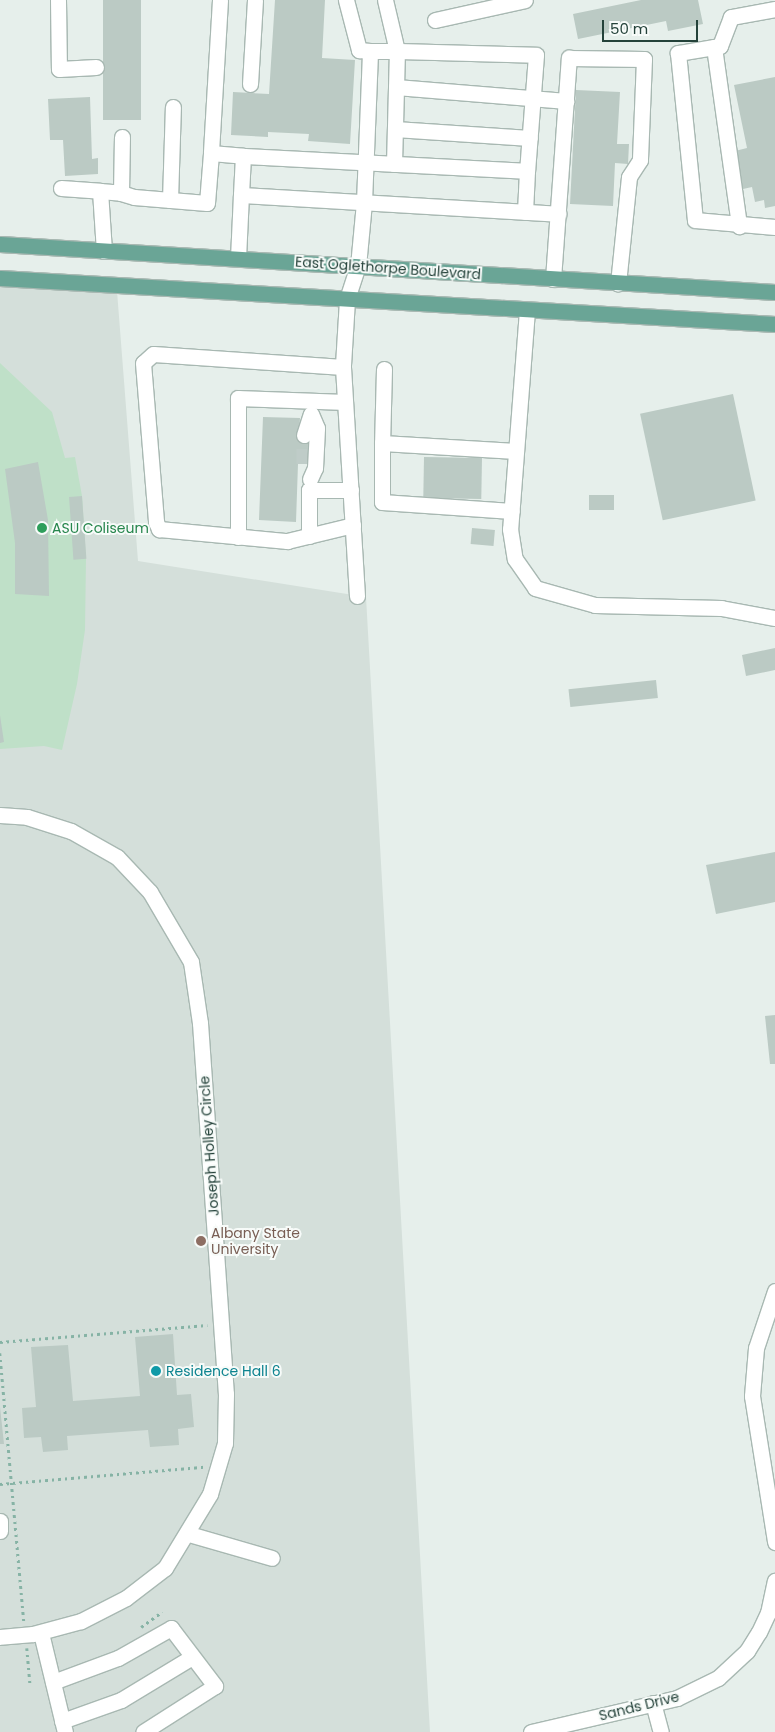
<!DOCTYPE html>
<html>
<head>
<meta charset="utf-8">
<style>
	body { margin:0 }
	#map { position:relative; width:775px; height:1732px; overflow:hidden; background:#e6efeb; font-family:Poppins,sans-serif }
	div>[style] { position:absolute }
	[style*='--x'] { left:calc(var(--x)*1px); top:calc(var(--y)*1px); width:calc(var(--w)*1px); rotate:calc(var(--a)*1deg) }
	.built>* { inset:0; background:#d4dfda }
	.green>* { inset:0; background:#bfe0c8 }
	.building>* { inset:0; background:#bbcac4; transform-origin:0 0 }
	.minor-tunnel>* { height:15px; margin-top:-7.5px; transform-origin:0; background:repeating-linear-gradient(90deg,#bfccc8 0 15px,transparent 0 23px) }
	.path>* { height:2.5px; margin-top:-1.25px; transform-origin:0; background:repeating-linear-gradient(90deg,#86b3a5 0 2.5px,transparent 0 6.5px) }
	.roads { filter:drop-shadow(1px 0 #a8b8b2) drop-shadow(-1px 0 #a8b8b2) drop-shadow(0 1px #a8b8b2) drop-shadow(0 -1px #a8b8b2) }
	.minor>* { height:15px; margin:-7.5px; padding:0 7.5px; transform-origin:7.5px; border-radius:7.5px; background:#fff }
	.major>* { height:15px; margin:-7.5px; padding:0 7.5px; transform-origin:7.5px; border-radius:7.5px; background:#6aa596 }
	.dots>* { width:14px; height:14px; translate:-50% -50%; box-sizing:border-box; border:2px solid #f7fbf9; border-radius:50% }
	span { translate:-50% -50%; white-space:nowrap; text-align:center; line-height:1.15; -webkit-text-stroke:4px #f7fbf9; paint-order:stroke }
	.street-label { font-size:14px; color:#24423a }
	.leisure-label { font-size:14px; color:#27864d }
	.left { translate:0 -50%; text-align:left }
	.education-label { font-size:14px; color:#785e54 }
	.culture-label { font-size:14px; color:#0d838f }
	.scale { position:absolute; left:602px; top:20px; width:96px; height:22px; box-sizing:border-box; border:2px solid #24423a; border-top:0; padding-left:6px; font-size:15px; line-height:18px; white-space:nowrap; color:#24423a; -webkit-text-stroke:4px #f7fbf9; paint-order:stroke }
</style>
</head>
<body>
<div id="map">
	<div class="built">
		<i style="clip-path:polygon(0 283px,117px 291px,138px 561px,366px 597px,430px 1732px,0 1732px)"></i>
	</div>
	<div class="green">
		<i style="clip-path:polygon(0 363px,52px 412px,65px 458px,75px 457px,82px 496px,86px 559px,85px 630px,77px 684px,62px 750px,44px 746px,0 749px)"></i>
	</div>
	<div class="building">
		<i style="left:103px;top:0;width:38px;height:120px"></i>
		<i style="clip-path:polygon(275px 0,325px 0,322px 58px,355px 60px,350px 144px,308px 141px,309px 134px,268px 132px,268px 137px,231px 135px,233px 92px,269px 94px)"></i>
		<i style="clip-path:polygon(641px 0,698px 0,703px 24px,668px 31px,666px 21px,578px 39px,573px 14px)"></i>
		<i style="clip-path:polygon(775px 77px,775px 206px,765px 208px,764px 200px,755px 202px,752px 187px,743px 189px,735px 151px,747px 148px,734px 85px)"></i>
		<i style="clip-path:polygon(576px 90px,620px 92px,617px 144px,629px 144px,628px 164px,615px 163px,613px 206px,570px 204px)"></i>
		<i style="clip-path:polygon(90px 97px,92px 159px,98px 158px,98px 174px,65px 176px,63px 140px,50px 140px,48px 99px)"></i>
		<i style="left:733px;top:394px;width:109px;height:95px;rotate:78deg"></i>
		<i style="clip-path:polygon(263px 417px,300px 418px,299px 434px,314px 435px,313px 464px,298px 464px,296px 522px,259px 520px)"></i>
		<i style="left:424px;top:457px;width:58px;height:41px;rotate:1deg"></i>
		<i style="clip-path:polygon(38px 462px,48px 520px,49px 596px,15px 594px,15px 543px,5px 469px)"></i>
		<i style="left:589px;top:495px;width:25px;height:15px"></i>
		<i style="left:82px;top:496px;width:63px;height:13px;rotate:86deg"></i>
		<i style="left:472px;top:528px;width:23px;height:16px;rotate:5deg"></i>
		<i style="clip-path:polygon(775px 648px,775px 670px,746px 676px,742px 655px)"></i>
		<i style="left:656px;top:680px;width:18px;height:88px;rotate:84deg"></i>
		<i style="clip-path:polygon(0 715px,4px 742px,0 743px)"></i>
		<i style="clip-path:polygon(775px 852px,775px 902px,716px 914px,706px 865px)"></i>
		<i style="clip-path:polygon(775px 1015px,775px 1064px,770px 1064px,765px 1016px)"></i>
		<i style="clip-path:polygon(173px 1334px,177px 1395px,191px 1394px,194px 1427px,178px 1429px,179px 1445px,150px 1447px,148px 1430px,67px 1436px,68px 1450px,43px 1452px,41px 1437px,24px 1438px,22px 1408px,36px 1407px,31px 1347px,68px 1345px,73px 1401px,140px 1396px,135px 1337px)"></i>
		<i style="clip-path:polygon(0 1407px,4px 1444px,0 1444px)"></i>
	</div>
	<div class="minor-tunnel">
		<i style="--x:304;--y:464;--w:29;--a:-90"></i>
	</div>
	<div class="path">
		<i style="--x:0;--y:1342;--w:208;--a:-4.7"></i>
		<i style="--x:0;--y:1353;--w:271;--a:84.9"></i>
		<i style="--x:0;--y:1484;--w:205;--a:-4.8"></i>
		<i style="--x:141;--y:1627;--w:26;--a:-36"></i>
		<i style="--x:27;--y:1648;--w:36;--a:85"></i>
	</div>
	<div class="roads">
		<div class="minor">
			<i style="--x:58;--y:0;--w:69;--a:89.2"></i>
			<i style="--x:59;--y:69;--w:37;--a:-3"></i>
			<i style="--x:220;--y:0;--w:153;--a:93.4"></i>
			<i style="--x:211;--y:153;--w:32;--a:5"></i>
			<i style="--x:243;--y:156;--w:39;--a:93"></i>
			<i style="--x:346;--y:0;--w:52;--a:75.4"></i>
			<i style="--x:359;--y:50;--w:11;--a:5"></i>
			<i style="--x:775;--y:9;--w:45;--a:169.7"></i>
			<i style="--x:731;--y:17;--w:31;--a:111"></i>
			<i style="--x:720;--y:46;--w:43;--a:170.5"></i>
			<i style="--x:678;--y:53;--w:168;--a:84.2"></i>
			<i style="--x:695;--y:220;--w:80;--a:5"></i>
			<i style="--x:435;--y:20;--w:92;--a:-12.5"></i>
			<i style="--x:714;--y:47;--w:181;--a:82"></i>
			<i style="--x:250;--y:84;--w:84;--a:-86.6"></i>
			<i style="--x:396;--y:87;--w:171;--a:4.7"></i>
			<i style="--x:395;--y:129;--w:135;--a:3.8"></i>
			<i style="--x:243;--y:156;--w:284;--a:3"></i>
			<i style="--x:527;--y:171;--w:41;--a:92.8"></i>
			<i style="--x:394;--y:164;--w:113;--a:-88.5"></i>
			<i style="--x:397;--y:51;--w:139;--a:1.6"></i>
			<i style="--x:536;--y:55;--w:116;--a:94.4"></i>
			<i style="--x:61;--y:188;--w:39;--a:4"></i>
			<i style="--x:121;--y:193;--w:14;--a:17"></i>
			<i style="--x:134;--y:197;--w:73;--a:4.7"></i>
			<i style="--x:207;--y:203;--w:50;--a:-85.4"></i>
			<i style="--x:170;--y:200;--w:93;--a:-88.2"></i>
			<i style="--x:104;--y:251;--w:60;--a:-93.8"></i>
			<i style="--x:100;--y:191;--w:21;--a:5"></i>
			<i style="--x:121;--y:193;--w:56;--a:-89"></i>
			<i style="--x:238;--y:258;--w:63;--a:-87.3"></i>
			<i style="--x:241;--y:195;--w:318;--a:3.4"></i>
			<i style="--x:553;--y:279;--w:222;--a:-85.9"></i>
			<i style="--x:569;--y:58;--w:75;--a:0.8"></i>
			<i style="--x:644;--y:59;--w:101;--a:92.3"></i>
			<i style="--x:640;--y:160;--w:20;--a:123"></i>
			<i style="--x:629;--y:177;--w:107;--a:95.9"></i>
			<i style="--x:527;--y:310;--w:220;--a:94.4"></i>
			<i style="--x:510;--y:529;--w:30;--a:81"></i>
			<i style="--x:515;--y:559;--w:35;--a:55"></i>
			<i style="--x:535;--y:588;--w:62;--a:15.8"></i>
			<i style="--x:595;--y:605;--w:126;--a:1.4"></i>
			<i style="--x:721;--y:608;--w:55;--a:10.5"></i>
			<i style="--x:343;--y:367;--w:190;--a:-176.1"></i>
			<i style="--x:153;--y:354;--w:13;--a:138"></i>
			<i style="--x:143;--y:363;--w:160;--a:85.3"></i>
			<i style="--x:156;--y:522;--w:8;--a:67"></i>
			<i style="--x:159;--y:529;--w:129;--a:5.4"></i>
			<i style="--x:287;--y:541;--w:68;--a:-13.6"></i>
			<i style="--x:384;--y:369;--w:74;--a:91.5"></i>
			<i style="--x:382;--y:443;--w:134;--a:3.4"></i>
			<i style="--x:304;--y:435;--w:22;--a:-72"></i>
			<i style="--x:382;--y:443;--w:59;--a:90"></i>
			<i style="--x:382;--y:502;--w:130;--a:4"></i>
			<i style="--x:310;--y:479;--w:12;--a:-66"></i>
			<i style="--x:315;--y:468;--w:40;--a:-87.1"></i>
			<i style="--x:317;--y:428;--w:15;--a:-113"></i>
			<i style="--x:309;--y:536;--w:46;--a:-90"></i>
			<i style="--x:309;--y:490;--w:42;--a:0"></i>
			<i style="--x:238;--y:537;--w:139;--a:-90"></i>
			<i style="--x:238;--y:398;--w:107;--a:2.1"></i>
			<i style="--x:357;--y:596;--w:231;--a:-93.5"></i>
			<i style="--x:343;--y:365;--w:66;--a:-86.5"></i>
			<i style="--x:347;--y:299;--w:35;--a:-72"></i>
			<i style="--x:358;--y:266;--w:64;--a:-84.6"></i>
			<i style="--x:364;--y:202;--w:151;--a:-87.7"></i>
			<i style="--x:370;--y:51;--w:27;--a:0"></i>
			<i style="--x:397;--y:51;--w:52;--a:-103.2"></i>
			<i style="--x:0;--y:815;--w:27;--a:4"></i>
			<i style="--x:27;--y:817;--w:46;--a:17.7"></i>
			<i style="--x:71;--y:831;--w:53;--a:29.5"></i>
			<i style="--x:117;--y:857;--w:48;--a:46.7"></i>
			<i style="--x:150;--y:892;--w:81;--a:59.6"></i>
			<i style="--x:191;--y:962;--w:62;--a:81.6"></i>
			<i style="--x:200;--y:1023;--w:372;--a:86"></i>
			<i style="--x:226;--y:1394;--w:49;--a:91.2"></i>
			<i style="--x:225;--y:1443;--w:53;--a:106.4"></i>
			<i style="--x:210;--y:1494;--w:87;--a:121.3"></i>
			<i style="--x:165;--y:1568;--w:49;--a:142.4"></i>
			<i style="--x:126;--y:1598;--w:51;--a:152.9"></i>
			<i style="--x:81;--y:1621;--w:50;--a:164.8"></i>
			<i style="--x:33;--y:1634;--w:33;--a:175"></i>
			<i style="--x:775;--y:1291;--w:60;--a:108.4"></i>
			<i style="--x:756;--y:1348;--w:48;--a:94.8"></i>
			<i style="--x:752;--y:1396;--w:148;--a:81"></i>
			<i style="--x:0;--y:1521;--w:10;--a:90"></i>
			<i style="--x:189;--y:1534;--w:86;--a:16.1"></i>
			<i style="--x:41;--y:1633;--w:102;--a:76.4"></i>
			<i style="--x:53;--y:1682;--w:69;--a:-20.3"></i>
			<i style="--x:118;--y:1658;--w:61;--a:-29.5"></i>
			<i style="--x:171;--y:1628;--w:73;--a:52.8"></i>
			<i style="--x:215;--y:1686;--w:85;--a:147.4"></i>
			<i style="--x:653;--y:1703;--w:30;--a:75"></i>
			<i style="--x:62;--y:1721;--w:63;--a:-19.6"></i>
			<i style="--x:121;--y:1700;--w:83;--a:-31.2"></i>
			<i style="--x:531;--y:1732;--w:150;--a:-13.1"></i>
			<i style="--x:677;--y:1698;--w:46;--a:-26"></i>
			<i style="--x:718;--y:1678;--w:40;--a:-43"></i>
			<i style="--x:747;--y:1651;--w:22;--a:-58"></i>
			<i style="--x:759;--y:1632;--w:21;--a:-65"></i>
			<i style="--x:768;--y:1613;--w:33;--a:-78"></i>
		</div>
		<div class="major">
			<i style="--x:0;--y:244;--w:776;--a:3.54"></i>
			<i style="--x:0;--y:278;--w:776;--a:3.4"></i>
		</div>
	</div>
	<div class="dots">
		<i style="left:42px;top:528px;background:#2e9e5b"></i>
		<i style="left:201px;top:1241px;background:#8d6e63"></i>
		<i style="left:156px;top:1371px;background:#0f9aa8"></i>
	</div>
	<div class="street-label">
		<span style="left:388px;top:268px;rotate:4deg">East Oglethorpe Boulevard</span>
		<span style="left:209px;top:1146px;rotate:-94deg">Joseph Holley Circle</span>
		<span style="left:639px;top:1706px;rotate:-14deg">Sands Drive</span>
	</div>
	<div class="leisure-label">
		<span class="left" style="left:52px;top:528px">ASU Coliseum</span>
	</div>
	<div class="education-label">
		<span class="left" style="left:211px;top:1241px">Albany State<br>University</span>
	</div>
	<div class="culture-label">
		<span class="left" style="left:166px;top:1371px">Residence Hall 6</span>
	</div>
	<div class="scale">50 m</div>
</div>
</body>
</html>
